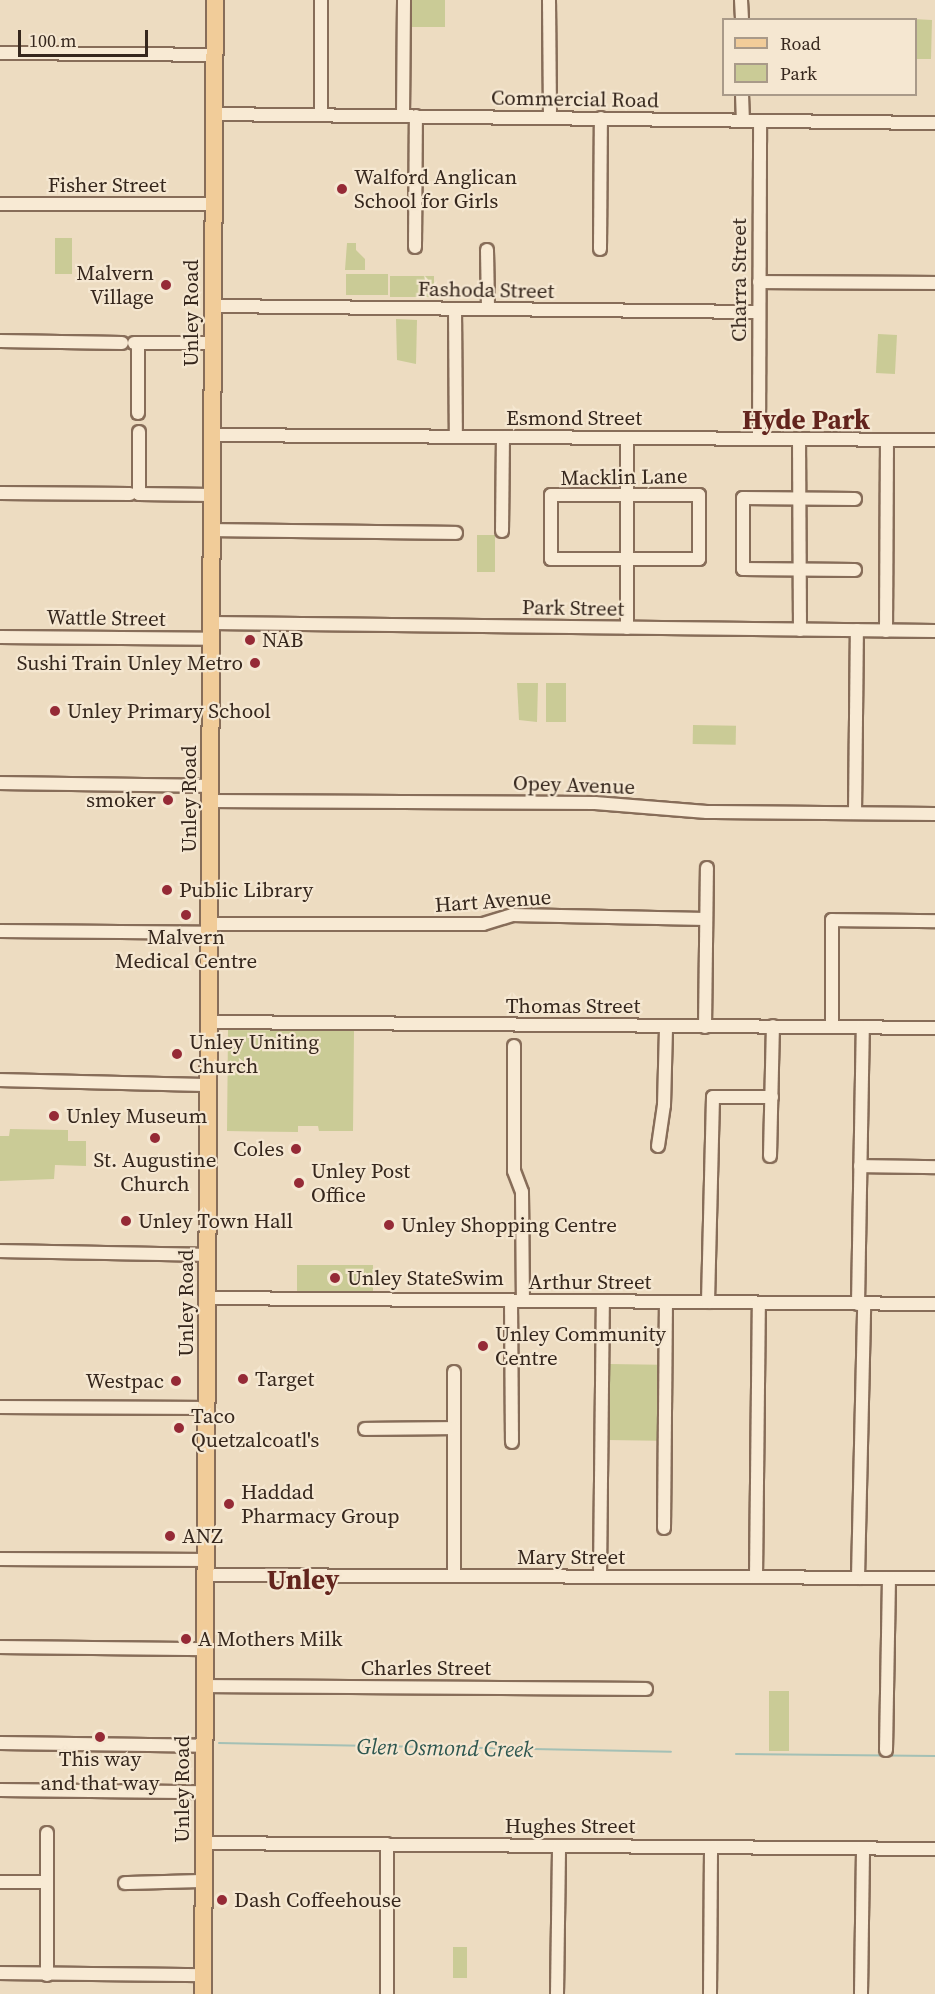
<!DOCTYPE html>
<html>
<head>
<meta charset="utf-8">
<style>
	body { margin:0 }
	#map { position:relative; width:935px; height:1994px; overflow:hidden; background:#eddcc1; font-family:"Source Serif 4",serif }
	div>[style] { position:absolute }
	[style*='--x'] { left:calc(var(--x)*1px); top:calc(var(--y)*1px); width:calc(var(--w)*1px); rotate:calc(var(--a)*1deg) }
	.green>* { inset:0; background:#cacb96; transform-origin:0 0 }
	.stream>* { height:2px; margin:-1px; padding:0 1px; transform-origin:1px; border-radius:1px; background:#a4c0b5 }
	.roads { filter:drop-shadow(2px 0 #876d59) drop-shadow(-2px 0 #876d59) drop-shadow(0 2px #876d59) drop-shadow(0 -2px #876d59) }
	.minor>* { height:12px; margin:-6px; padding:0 6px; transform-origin:6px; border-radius:6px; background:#f8ead4 }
	.major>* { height:16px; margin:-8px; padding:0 8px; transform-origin:8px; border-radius:8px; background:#f1cc99 }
	.dots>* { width:16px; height:16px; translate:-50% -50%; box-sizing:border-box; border:3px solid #f5e7d1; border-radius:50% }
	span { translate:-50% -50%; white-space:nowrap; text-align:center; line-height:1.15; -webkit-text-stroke:4.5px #f5e7d1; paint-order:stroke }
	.street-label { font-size:21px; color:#36271d }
	.poi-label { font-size:21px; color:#36271d }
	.left { translate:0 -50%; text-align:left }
	.right { translate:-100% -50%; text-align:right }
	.water-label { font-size:22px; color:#2d564f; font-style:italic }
	.district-label { font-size:27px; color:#63241d; font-weight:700 }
	.legend { position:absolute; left:722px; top:18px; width:195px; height:78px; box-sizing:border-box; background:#f5e7d1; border:2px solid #a99a89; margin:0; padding:8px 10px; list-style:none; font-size:18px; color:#36271d }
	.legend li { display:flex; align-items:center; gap:12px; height:30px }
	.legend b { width:30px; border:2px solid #a99a89 }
	.scale { position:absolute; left:18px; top:30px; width:130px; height:27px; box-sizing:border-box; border:3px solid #36271d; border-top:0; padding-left:8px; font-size:18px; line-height:21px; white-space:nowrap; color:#36271d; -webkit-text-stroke:4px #f5e7d1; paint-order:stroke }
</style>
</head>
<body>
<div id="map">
	<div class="green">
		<i style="left:407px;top:0;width:38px;height:27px"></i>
		<i style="clip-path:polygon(913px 19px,932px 20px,931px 59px,916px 59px)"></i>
		<i style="left:55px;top:238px;width:17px;height:36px"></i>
		<i style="clip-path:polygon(347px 243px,356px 243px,356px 250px,365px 259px,365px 270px,345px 270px)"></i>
		<i style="left:346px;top:274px;width:42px;height:21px"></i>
		<i style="left:390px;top:276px;width:44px;height:21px"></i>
		<i style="clip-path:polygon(396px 319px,417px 320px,416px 364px,397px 360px)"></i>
		<i style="left:878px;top:334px;width:19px;height:39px;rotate:3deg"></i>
		<i style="left:495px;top:535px;width:37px;height:18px;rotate:90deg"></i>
		<i style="clip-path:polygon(517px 683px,538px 683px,537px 722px,519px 720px)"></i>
		<i style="left:546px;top:683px;width:20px;height:39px"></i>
		<i style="left:693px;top:725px;width:43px;height:19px;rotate:1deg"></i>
		<i style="clip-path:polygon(228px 1030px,354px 1031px,353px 1131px,319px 1131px,318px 1126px,298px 1126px,298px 1132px,227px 1131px)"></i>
		<i style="clip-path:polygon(10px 1129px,68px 1130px,68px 1141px,86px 1141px,86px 1166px,55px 1165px,54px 1179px,0 1181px,0 1136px,9px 1136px)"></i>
		<i style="left:297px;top:1265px;width:76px;height:26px"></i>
		<i style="left:609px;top:1364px;width:50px;height:76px;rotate:1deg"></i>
		<i style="left:769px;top:1691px;width:20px;height:60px"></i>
		<i style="left:453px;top:1947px;width:14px;height:31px"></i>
	</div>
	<div class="stream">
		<i style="--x:219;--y:1743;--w:452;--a:1.1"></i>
		<i style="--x:736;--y:1754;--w:199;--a:0.6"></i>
	</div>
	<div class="roads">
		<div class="minor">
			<i style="--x:549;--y:0;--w:117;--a:89.5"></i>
			<i style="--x:741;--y:0;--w:20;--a:87"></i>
			<i style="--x:0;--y:53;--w:215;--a:0.5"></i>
			<i style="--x:742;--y:94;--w:27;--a:88"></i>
			<i style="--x:214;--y:114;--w:721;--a:0.72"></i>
			<i style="--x:321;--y:115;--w:115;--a:-90"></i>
			<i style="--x:403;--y:116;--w:116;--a:-89.5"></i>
			<i style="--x:0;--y:204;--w:214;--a:0"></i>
			<i style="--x:415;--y:247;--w:131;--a:-89.6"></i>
			<i style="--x:600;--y:249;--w:131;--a:-89.6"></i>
			<i style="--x:487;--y:250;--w:59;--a:89"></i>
			<i style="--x:759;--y:282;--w:176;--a:0.3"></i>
			<i style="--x:213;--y:306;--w:545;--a:0.63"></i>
			<i style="--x:455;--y:309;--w:128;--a:89.6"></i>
			<i style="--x:0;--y:341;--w:122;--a:0.9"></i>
			<i style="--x:134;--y:343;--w:79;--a:0"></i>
			<i style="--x:138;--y:343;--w:70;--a:90"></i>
			<i style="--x:139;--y:432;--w:62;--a:90"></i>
			<i style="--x:139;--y:494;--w:73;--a:0.8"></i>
			<i style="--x:213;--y:435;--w:722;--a:0.4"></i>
			<i style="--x:759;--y:439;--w:317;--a:-89.8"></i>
			<i style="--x:799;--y:439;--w:191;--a:89.7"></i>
			<i style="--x:0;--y:493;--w:130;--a:0.4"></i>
			<i style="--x:551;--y:495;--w:148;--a:0"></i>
			<i style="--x:699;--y:495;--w:64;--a:90"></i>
			<i style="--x:699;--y:559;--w:148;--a:180"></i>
			<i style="--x:551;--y:559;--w:64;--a:-90"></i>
			<i style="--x:855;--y:499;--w:112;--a:-179.5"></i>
			<i style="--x:743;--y:498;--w:71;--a:90"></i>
			<i style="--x:743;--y:569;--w:112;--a:0.5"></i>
			<i style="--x:212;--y:530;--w:244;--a:0.7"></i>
			<i style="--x:502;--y:531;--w:94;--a:-89.4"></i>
			<i style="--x:211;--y:623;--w:724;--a:0.63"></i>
			<i style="--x:627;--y:628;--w:190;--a:-90"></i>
			<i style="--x:886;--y:631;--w:191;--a:-89.7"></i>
			<i style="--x:0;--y:637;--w:212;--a:0.5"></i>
			<i style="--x:0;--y:783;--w:211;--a:0.8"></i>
			<i style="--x:211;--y:801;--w:384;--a:0.3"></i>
			<i style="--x:595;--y:803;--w:112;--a:4.6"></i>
			<i style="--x:707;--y:812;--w:228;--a:0.5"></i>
			<i style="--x:855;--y:813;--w:183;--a:-89.4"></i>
			<i style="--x:210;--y:924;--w:273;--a:0"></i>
			<i style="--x:483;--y:924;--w:30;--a:-17"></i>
			<i style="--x:512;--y:915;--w:194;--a:1.2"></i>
			<i style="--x:0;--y:931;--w:210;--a:0.5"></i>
			<i style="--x:210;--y:1022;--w:725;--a:0.47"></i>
			<i style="--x:832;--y:1026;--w:106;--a:-90"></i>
			<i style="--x:832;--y:920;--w:103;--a:0.6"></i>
			<i style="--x:705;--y:1027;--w:159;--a:-89.3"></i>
			<i style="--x:514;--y:1046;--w:125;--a:90"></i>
			<i style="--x:514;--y:1171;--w:22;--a:69"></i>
			<i style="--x:522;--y:1192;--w:109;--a:89.5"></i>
			<i style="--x:0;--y:1080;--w:209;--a:1.4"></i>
			<i style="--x:658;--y:1146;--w:41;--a:-81.7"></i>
			<i style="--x:664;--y:1105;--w:78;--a:-88.5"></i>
			<i style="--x:770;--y:1156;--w:130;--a:-88.7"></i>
			<i style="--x:860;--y:1166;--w:75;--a:0.8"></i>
			<i style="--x:0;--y:1251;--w:208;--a:1.1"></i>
			<i style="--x:208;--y:1298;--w:727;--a:0.47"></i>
			<i style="--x:511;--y:1301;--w:141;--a:89.6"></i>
			<i style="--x:708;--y:1302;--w:205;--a:-88.6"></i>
			<i style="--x:713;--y:1097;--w:59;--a:0"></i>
			<i style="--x:858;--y:1304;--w:277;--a:-89"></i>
			<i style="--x:454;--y:1372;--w:203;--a:90"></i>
			<i style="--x:0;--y:1407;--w:207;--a:0.3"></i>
			<i style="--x:365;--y:1429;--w:89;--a:-0.6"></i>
			<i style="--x:664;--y:1528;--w:226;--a:-89.5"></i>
			<i style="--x:0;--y:1559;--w:206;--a:0.3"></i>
			<i style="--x:206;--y:1575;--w:729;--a:0.24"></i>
			<i style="--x:600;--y:1576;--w:275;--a:-89.4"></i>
			<i style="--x:756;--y:1577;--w:274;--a:-89.4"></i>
			<i style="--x:858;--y:1578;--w:274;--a:-88.7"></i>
			<i style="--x:0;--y:1647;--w:205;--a:0.6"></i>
			<i style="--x:205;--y:1686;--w:441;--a:0.4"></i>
			<i style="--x:0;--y:1743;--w:205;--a:0.8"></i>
			<i style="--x:886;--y:1750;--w:172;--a:-89"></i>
			<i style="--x:0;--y:1790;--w:204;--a:0.6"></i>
			<i style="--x:47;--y:1833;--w:142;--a:90"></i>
			<i style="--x:204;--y:1843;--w:731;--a:0.47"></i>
			<i style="--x:0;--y:1882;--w:47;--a:0"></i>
			<i style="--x:125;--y:1883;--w:79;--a:-1.5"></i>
			<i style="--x:0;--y:1973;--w:203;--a:0.6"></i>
			<i style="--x:387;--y:1994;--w:150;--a:-90"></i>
			<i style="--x:557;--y:1994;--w:148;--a:-89.2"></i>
			<i style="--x:710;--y:1994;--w:147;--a:-89.6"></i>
			<i style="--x:861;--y:1994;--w:146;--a:-89.2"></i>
		</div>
		<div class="major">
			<i style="--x:203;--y:1994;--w:1994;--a:-89.66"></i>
		</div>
	</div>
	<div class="dots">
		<i style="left:342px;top:189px;background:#952a36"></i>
		<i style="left:166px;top:285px;background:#952a36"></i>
		<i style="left:250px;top:640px;background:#952a36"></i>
		<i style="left:255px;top:663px;background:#952a36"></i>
		<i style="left:55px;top:711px;background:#952a36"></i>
		<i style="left:168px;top:800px;background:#952a36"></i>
		<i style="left:167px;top:890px;background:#952a36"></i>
		<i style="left:186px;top:915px;background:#952a36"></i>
		<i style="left:177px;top:1054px;background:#952a36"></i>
		<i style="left:54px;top:1116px;background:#952a36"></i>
		<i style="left:155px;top:1138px;background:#952a36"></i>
		<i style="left:296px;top:1149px;background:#952a36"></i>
		<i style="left:299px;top:1183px;background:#952a36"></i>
		<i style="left:126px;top:1221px;background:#952a36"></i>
		<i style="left:389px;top:1225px;background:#952a36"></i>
		<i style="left:335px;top:1278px;background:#952a36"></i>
		<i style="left:483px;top:1346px;background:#952a36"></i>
		<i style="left:243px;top:1379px;background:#952a36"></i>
		<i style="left:176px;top:1381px;background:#952a36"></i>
		<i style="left:179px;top:1428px;background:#952a36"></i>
		<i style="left:229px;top:1504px;background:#952a36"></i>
		<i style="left:170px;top:1536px;background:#952a36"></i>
		<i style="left:186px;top:1639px;background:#952a36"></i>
		<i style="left:100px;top:1737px;background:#952a36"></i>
		<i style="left:222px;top:1900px;background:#952a36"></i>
	</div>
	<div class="street-label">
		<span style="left:575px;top:99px;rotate:1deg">Commercial Road</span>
		<span style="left:107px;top:185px">Fisher Street</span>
		<span style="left:739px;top:280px;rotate:-90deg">Charra Street</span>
		<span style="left:486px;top:290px;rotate:1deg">Fashoda Street</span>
		<span style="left:191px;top:313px;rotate:-90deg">Unley Road</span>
		<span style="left:574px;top:418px">Esmond Street</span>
		<span style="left:624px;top:477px;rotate:-1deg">Macklin Lane</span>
		<span style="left:573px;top:608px;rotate:1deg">Park Street</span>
		<span style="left:106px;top:618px;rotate:1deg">Wattle Street</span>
		<span style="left:574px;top:785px;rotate:2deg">Opey Avenue</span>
		<span style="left:189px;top:799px;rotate:-90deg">Unley Road</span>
		<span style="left:493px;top:901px;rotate:-4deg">Hart Avenue</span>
		<span style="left:573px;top:1006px">Thomas Street</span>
		<span style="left:590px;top:1282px">Arthur Street</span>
		<span style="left:186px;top:1303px;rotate:-90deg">Unley Road</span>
		<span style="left:571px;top:1557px">Mary Street</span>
		<span style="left:426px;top:1668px">Charles Street</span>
		<span style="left:182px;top:1789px;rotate:-90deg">Unley Road</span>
		<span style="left:570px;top:1826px">Hughes Street</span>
	</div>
	<div class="poi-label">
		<span class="left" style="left:354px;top:189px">Walford Anglican<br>School for Girls</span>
		<span class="right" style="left:154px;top:285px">Malvern<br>Village</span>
		<span class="left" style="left:262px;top:640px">NAB</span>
		<span class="right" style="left:243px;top:663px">Sushi Train Unley Metro</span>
		<span class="left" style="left:67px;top:711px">Unley Primary School</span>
		<span class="right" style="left:156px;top:800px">smoker</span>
		<span class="left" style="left:179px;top:890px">Public Library</span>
		<span style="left:186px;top:949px">Malvern<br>Medical Centre</span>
		<span class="left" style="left:189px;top:1054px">Unley Uniting<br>Church</span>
		<span class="left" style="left:66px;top:1116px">Unley Museum</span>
		<span class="right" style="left:284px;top:1149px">Coles</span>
		<span style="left:155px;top:1172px">St. Augustine<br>Church</span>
		<span class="left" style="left:311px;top:1183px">Unley Post<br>Office</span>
		<span class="left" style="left:138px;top:1221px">Unley Town Hall</span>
		<span class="left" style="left:401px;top:1225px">Unley Shopping Centre</span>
		<span class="left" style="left:347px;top:1278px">Unley StateSwim</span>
		<span class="left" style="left:495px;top:1346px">Unley Community<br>Centre</span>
		<span class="left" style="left:255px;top:1379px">Target</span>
		<span class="right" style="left:164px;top:1381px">Westpac</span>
		<span class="left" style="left:191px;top:1428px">Taco<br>Quetzalcoatl's</span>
		<span class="left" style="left:241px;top:1504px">Haddad<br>Pharmacy Group</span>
		<span class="left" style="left:182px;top:1536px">ANZ</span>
		<span class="left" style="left:198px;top:1639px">A Mothers Milk</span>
		<span style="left:100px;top:1771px">This way<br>and that way</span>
		<span class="left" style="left:234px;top:1900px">Dash Coffeehouse</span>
	</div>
	<div class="water-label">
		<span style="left:445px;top:1748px;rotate:1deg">Glen Osmond Creek</span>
	</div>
	<div class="district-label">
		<span style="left:806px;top:420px">Hyde Park</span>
		<span style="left:303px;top:1580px">Unley</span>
	</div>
	<ul class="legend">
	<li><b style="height:8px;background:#f1cc99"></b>Road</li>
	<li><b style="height:16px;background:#cacb96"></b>Park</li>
	</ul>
	<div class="scale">100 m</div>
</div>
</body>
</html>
